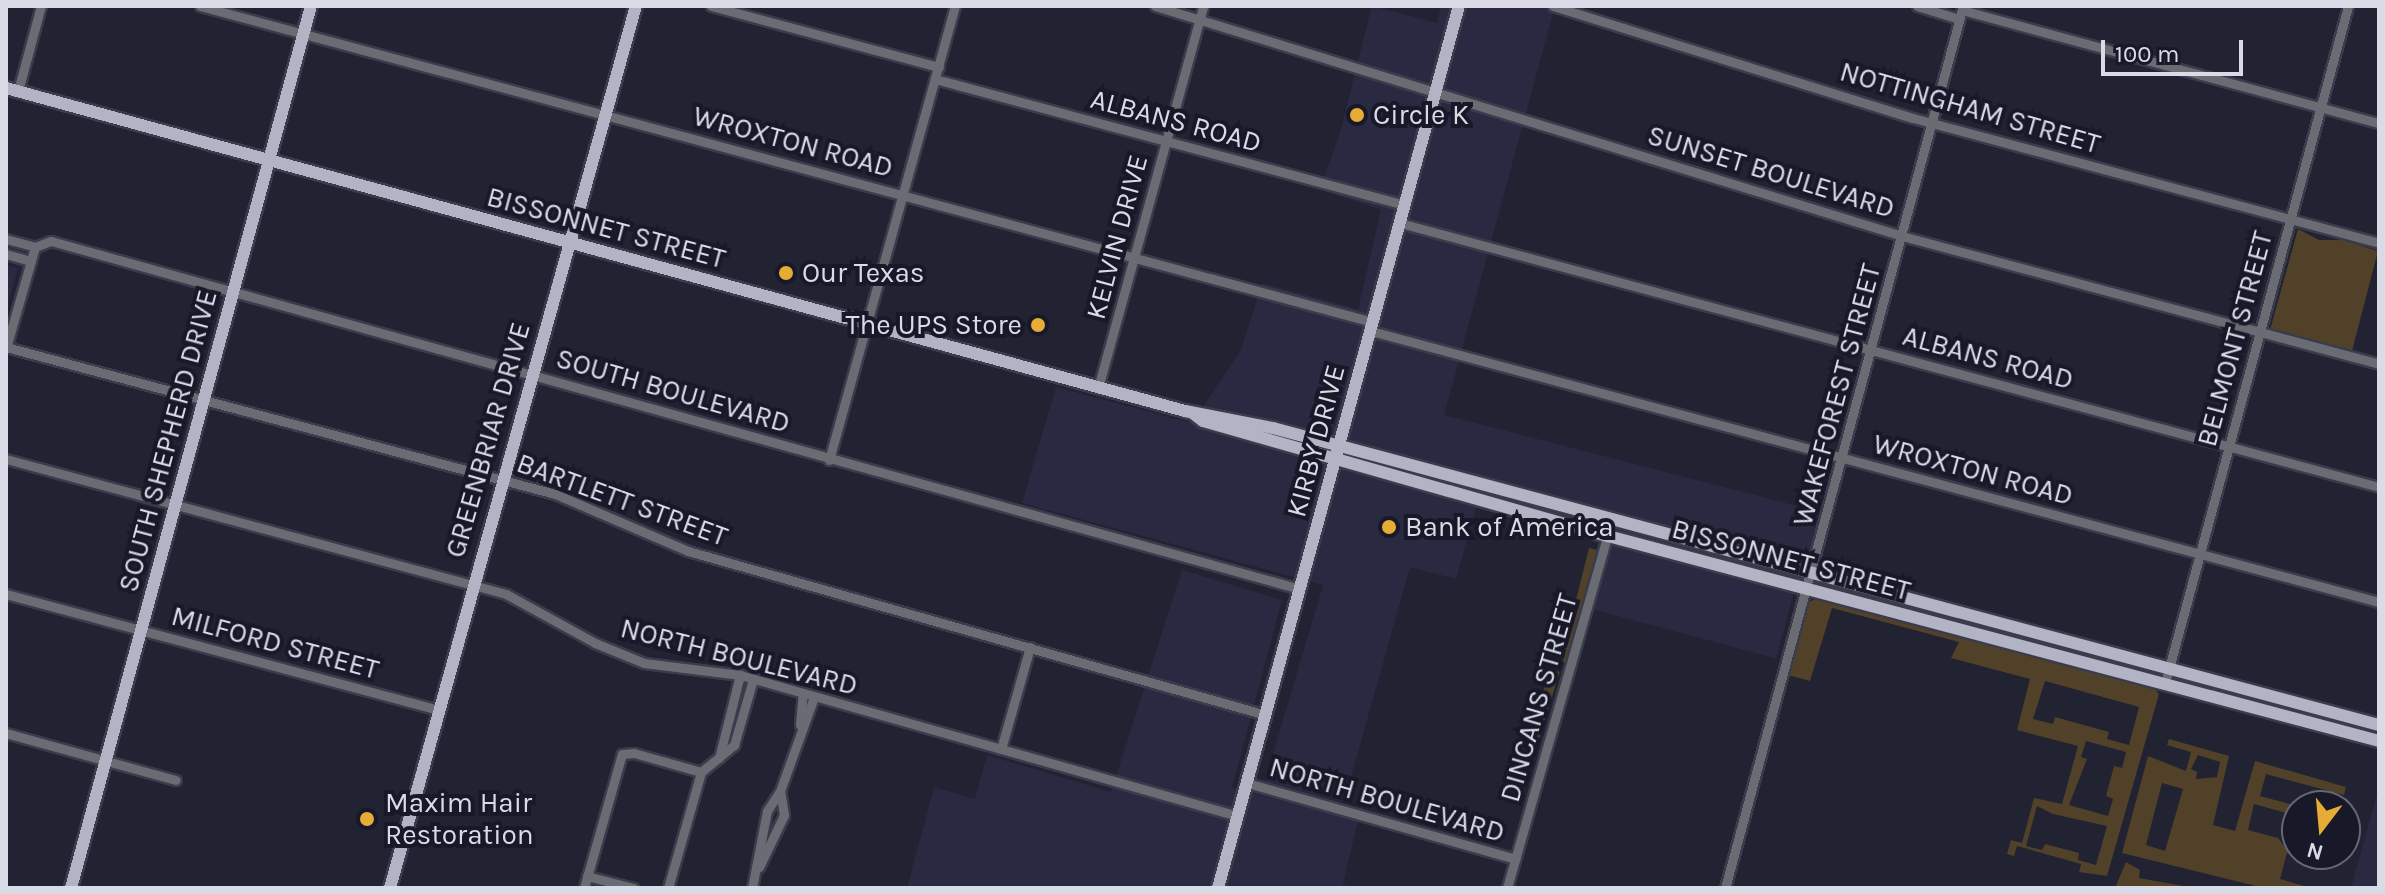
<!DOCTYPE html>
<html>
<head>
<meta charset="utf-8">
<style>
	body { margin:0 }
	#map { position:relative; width:2385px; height:894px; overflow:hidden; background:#212232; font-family:Karla,sans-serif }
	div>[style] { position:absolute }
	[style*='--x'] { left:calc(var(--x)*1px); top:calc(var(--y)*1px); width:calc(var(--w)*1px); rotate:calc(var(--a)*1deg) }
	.built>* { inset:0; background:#292a41; transform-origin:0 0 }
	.green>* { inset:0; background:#504128; transform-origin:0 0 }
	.roads { filter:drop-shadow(2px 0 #3b3c4b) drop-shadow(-2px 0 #3b3c4b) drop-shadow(0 2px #3b3c4b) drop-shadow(0 -2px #3b3c4b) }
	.minor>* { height:9px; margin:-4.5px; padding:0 4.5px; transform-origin:4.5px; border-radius:4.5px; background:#6a6c74 }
	.major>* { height:12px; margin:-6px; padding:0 6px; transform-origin:6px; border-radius:6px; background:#b2b4c6 }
	.dots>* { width:22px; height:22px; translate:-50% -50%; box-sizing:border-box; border:4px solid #171928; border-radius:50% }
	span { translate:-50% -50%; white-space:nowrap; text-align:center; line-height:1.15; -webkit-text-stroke:8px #171928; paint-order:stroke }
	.street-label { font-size:28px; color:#d9dbe6 }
	.poi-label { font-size:28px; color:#d9dbe6 }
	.left { translate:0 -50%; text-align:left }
	.right { translate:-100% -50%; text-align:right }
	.frame { position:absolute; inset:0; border:8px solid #d9dbe6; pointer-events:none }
	.north { position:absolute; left:2281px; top:790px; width:80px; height:80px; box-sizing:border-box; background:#171928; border:2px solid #656774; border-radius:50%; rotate:196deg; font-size:22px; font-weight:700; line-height:32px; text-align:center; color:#d9dbe6 }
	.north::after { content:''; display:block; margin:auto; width:28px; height:36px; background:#e7ac36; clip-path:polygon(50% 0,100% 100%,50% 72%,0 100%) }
	.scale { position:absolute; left:2101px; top:40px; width:142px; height:36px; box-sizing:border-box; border:4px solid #d9dbe6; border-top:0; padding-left:10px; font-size:24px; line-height:28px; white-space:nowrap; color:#d9dbe6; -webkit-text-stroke:6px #171928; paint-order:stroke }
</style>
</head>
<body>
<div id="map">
	<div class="built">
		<i style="clip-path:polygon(1372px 6px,1437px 23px,1441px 6px,1555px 6px,1444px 415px,1821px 512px,1805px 567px,1484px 480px,1456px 579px,1410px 567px,1344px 802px,1265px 781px,1323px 585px,1022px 503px,1056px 387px,1192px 423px,1241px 350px,1262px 283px,1358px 309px,1381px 210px,1320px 189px,1340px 133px)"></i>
		<i style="clip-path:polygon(6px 265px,18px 268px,6px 311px)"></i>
		<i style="left:1612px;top:541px;width:189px;height:71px;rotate:15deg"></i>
		<i style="clip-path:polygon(1182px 570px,1282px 600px,1232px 788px,1358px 820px,1343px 884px,1356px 888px,907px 888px,934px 787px,975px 799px,987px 755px,1111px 792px)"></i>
		<i style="clip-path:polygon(2379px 787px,2379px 888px,2351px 888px)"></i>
	</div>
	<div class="green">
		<i style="clip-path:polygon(2298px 229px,2319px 240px,2342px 240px,2378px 251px,2352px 351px,2270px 330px)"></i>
		<i style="left:1589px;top:548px;width:8px;height:117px;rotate:14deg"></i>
		<i style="clip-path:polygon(evenodd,1818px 597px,2151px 685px,2159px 694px,2107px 876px,2079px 872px,2081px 864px,2017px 846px,2014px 856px,2007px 854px,2011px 840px,2022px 843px,2034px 798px,2062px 804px,2078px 746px,2017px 730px,2030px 679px,1951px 658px,1959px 642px,1832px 608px,1810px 681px,1788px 675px,1808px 603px,1818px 597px,2045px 681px,2139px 707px,2129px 745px,2107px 739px,2109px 732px,2055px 717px,2053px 724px,2033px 719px,2045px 681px,1818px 597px,2086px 741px,2126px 752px,2122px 768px,2114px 766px,2106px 796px,2113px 799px,2108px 816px,2069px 805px,2087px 759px,2081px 757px,2086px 741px,1818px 597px,2037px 806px,2053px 814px,2107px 826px,2096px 865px,2078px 860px,2079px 853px,2045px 844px,2042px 850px,2026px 846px,2037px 806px)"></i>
		<i style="clip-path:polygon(1864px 598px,1901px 604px,2155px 673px,2151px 675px)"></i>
		<i style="left:1550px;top:669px;width:10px;height:81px;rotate:17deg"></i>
		<i style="left:2172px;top:675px;width:214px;height:5px;rotate:15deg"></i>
		<i style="clip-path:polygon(evenodd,2169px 739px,2229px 756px,2213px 825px,2235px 831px,2255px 761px,2346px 787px,2344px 795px,2266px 774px,2260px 796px,2297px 806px,2297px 816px,2254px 804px,2248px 830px,2278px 838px,2285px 847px,2289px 842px,2297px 844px,2297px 854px,2328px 854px,2325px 863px,2287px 853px,2280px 879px,2311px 888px,2264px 888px,2122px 853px,2148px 756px,2186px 771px,2191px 752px,2167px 745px,2169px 739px,2198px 755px,2220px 762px,2217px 777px,2196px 779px,2197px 772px,2191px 769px,2198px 755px,2169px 739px,2162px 783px,2183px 789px,2165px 851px,2146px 845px,2162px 783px)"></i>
		<i style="clip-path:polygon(2126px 862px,2140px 870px,2139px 878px,2195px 888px,2115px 888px)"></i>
	</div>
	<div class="roads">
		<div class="minor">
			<i style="--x:200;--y:6;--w:1215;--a:15.08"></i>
			<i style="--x:711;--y:6;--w:236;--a:15"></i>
			<i style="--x:1155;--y:6;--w:782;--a:17.11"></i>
			<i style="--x:1902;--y:236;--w:494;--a:15"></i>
			<i style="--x:1553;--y:6;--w:377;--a:17.3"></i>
			<i style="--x:1913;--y:118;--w:482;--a:15"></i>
			<i style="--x:1917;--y:6;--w:44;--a:17.2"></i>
			<i style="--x:1962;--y:10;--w:432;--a:15.2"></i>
			<i style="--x:935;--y:79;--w:487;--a:15"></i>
			<i style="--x:18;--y:91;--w:88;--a:-74.9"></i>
			<i style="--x:1400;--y:223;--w:1014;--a:15.09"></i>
			<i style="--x:6;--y:239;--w:30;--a:15"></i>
			<i style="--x:6;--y:254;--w:26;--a:16"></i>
			<i style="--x:1371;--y:331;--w:1044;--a:15.05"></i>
			<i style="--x:6;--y:347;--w:568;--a:14.99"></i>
			<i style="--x:555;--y:494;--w:145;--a:23.2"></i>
			<i style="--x:688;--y:551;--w:601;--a:15.84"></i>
			<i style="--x:6;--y:348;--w:105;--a:-74"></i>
			<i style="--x:35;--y:247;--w:17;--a:-21"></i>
			<i style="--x:51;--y:241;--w:1297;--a:15.57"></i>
			<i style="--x:1098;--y:388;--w:396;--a:-74.6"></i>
			<i style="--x:6;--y:459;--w:518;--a:15.11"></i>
			<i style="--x:506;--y:594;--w:102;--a:28.8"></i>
			<i style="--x:595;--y:643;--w:53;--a:22.2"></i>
			<i style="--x:644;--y:663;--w:97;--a:7.1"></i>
			<i style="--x:740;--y:675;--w:518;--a:15.81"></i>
			<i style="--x:829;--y:460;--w:471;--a:-74.5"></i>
			<i style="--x:6;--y:594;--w:448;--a:15"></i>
			<i style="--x:2165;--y:683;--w:701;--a:-74.87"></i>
			<i style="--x:800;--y:725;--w:32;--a:-85"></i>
			<i style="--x:6;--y:733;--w:176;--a:15.5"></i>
			<i style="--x:1001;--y:749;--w:106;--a:-74.1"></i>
			<i style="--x:719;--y:758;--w:86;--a:-75.8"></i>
			<i style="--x:1247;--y:783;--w:279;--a:15.8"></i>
			<i style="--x:759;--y:867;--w:58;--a:-64.3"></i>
			<i style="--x:784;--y:815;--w:24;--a:-99"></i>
			<i style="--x:587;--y:876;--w:48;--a:14.6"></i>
			<i style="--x:584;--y:888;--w:139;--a:-74.2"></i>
			<i style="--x:622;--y:754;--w:12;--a:-5"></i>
			<i style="--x:634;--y:753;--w:70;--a:15.8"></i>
			<i style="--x:668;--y:888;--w:121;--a:-74.1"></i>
			<i style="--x:701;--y:772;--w:43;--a:-39.3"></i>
			<i style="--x:734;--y:745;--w:69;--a:-73.9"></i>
			<i style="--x:752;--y:888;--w:78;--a:-79"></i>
			<i style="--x:767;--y:811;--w:24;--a:-57"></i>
			<i style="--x:780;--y:791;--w:100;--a:-70.1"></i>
			<i style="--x:1507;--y:888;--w:384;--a:-74.1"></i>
			<i style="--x:1725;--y:888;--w:914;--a:-74.9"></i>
		</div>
		<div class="major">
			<i style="--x:6;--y:88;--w:1222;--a:15.32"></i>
			<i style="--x:1185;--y:411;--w:90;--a:10.9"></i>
			<i style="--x:1273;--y:428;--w:1145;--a:15.03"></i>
			<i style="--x:1194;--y:414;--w:11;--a:38"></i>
			<i style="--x:1203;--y:421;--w:421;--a:15.9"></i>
			<i style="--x:1608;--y:536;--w:798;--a:14.89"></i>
			<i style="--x:71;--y:888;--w:914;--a:-74.78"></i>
			<i style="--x:390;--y:888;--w:916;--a:-74.42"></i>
			<i style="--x:1218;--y:888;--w:914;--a:-74.72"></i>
		</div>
	</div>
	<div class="dots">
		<i style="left:1357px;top:115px;background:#e7ac36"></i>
		<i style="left:786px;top:273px;background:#e7ac36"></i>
		<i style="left:1038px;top:325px;background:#e7ac36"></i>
		<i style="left:1389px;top:527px;background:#e7ac36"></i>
		<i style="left:367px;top:819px;background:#e7ac36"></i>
	</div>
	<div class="street-label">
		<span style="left:1970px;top:108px;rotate:16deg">NOTTINGHAM STREET</span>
		<span style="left:1176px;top:121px;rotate:15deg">ALBANS ROAD</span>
		<span style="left:793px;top:142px;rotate:15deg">WROXTON ROAD</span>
		<span style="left:1771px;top:172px;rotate:17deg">SUNSET BOULEVARD</span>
		<span style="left:606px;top:228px;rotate:15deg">BISSONNET STREET</span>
		<span style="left:1117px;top:237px;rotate:-75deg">KELVIN DRIVE</span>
		<span style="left:2235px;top:339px;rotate:-75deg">BELMONT STREET</span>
		<span style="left:1988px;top:358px;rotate:15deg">ALBANS ROAD</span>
		<span style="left:673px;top:391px;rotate:16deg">SOUTH BOULEVARD</span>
		<span style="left:1837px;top:395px;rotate:-75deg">WAKEFOREST STREET</span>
		<span style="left:488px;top:440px;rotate:-74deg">GREENBRIAR DRIVE</span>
		<span style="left:168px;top:441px;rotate:-75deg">SOUTH SHEPHERD DRIVE</span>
		<span style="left:1316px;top:441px;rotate:-75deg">KIRBY DRIVE</span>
		<span style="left:1973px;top:470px;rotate:15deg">WROXTON ROAD</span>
		<span style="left:622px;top:500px;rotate:20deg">BARTLETT STREET</span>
		<span style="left:1791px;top:560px;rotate:15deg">BISSONNET STREET</span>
		<span style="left:275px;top:643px;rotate:15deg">MILFORD STREET</span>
		<span style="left:739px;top:657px;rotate:14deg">NORTH BOULEVARD</span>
		<span style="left:1539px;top:698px;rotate:-74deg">DINCANS STREET</span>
		<span style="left:1387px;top:800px;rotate:16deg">NORTH BOULEVARD</span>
	</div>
	<div class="poi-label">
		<span class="left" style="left:1373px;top:115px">Circle K</span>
		<span class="left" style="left:802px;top:273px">Our Texas</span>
		<span class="right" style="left:1022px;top:325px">The UPS Store</span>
		<span class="left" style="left:1405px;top:527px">Bank of America</span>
		<span class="left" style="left:385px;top:819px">Maxim Hair<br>Restoration</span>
	</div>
	<div class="frame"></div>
	<div class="north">N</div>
	<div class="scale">100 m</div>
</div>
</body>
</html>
